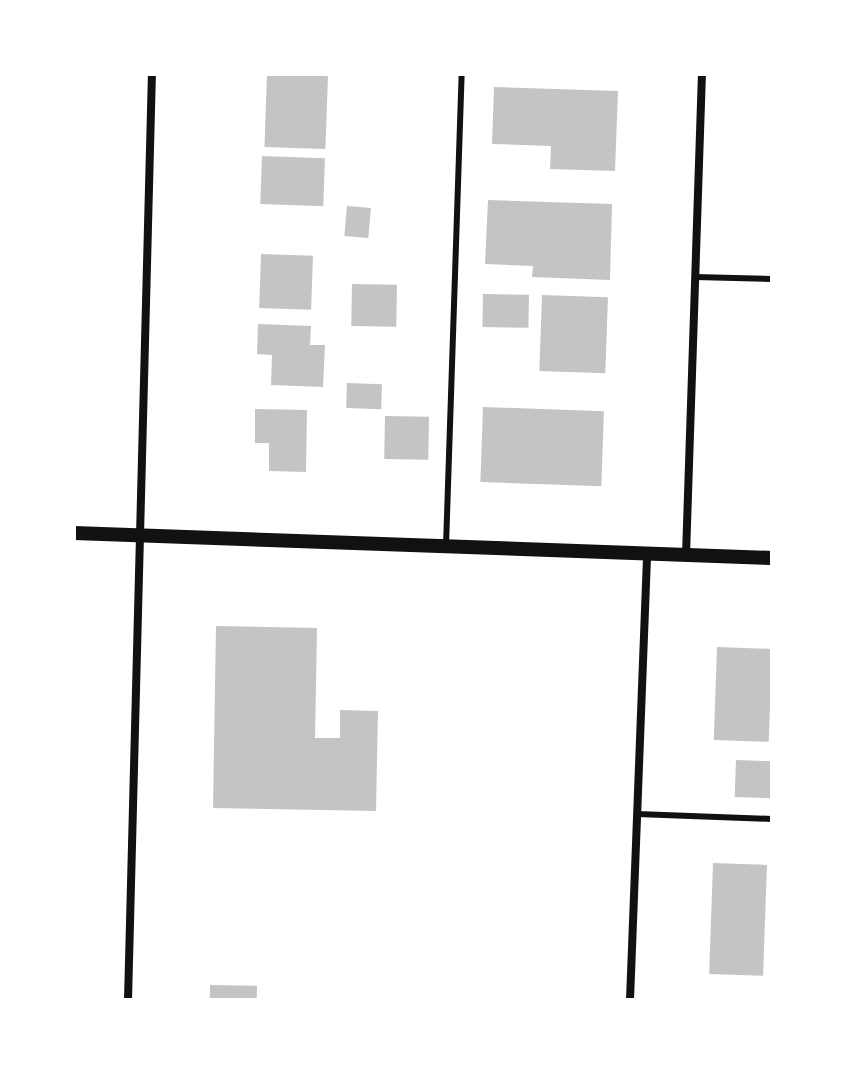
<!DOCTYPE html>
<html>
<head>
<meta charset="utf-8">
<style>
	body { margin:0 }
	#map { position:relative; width:846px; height:1074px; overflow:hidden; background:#fff; font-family:"Libre Baskerville",serif }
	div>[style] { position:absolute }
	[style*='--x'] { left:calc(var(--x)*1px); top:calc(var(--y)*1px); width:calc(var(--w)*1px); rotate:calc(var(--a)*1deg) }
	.building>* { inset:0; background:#c4c4c4; transform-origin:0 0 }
	.service>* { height:6px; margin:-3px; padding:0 3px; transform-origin:3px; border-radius:3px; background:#111 }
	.minor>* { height:8px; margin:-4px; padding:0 4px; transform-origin:4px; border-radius:4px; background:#111 }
	.tertiary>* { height:14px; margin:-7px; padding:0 7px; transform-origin:7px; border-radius:7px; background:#111 }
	span { translate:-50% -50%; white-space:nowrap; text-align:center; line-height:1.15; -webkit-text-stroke:8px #fff; paint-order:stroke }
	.frame { position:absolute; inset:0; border:76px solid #fff; pointer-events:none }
</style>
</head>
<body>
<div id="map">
	<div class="building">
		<i style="left:267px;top:74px;width:61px;height:73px;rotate:2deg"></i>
		<i style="clip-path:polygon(494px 87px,618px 91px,615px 171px,550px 169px,551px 146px,492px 144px)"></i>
		<i style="left:262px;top:156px;width:63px;height:48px;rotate:2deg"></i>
		<i style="clip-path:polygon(488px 200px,612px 204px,610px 280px,532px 277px,533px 266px,485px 264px)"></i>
		<i style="left:347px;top:206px;width:24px;height:30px;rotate:5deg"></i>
		<i style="left:261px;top:254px;width:52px;height:54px;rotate:2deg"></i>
		<i style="left:352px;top:284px;width:45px;height:42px;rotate:1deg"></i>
		<i style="left:483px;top:294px;width:46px;height:33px;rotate:1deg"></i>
		<i style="left:542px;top:295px;width:66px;height:76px;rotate:2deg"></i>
		<i style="clip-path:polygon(258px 324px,311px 326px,310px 345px,325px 345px,323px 387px,271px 385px,272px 355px,257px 354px)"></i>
		<i style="left:347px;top:383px;width:35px;height:25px;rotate:2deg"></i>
		<i style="left:483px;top:407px;width:121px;height:75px;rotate:2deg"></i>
		<i style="clip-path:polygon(255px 409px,307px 410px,306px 472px,269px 471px,269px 443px,255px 443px)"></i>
		<i style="left:385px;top:416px;width:44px;height:43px;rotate:1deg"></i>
		<i style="clip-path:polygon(216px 626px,317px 628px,315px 738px,340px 738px,340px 710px,378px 711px,376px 811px,213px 808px)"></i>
		<i style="left:717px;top:647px;width:55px;height:93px;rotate:2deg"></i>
		<i style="left:736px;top:760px;width:36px;height:37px;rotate:2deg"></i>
		<i style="left:713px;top:863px;width:54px;height:111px;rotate:2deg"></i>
		<i style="left:210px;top:985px;width:47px;height:15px;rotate:1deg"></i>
	</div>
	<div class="service">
		<i style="--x:695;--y:277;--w:77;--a:1.5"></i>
		<i style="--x:446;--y:546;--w:472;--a:-88.1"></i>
		<i style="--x:637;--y:814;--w:135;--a:2.1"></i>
	</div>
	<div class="minor">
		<i style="--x:686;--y:555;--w:481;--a:-88.1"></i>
		<i style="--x:128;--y:1000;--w:926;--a:-88.52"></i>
		<i style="--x:630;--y:1000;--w:447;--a:-87.8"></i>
	</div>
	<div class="tertiary">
		<i style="--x:74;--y:533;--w:698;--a:2.05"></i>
	</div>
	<div class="frame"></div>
</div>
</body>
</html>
